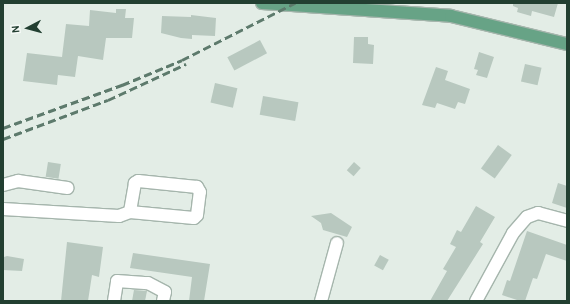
<!DOCTYPE html>
<html>
<head>
<meta charset="utf-8">
<style>
	body { margin:0 }
	#map { position:relative; width:570px; height:304px; overflow:hidden; background:#e3ede6; font-family:Karla,sans-serif }
	div>[style] { position:absolute }
	[style*='--x'] { left:calc(var(--x)*1px); top:calc(var(--y)*1px); width:calc(var(--w)*1px); rotate:calc(var(--a)*1deg) }
	.building>* { inset:0; background:#b8c8bf; transform-origin:0 0 }
	.roads { filter:drop-shadow(1px 0 #a5b5ac) drop-shadow(-1px 0 #a5b5ac) drop-shadow(0 1px #a5b5ac) drop-shadow(0 -1px #a5b5ac) }
	.minor>* { height:12px; margin:-6px; padding:0 6px; transform-origin:6px; border-radius:6px; background:#fff }
	.major>* { height:12px; margin:-6px; padding:0 6px; transform-origin:6px; border-radius:6px; background:#67a386 }
	.rail>* { height:3px; margin-top:-1.5px; transform-origin:0; background:repeating-linear-gradient(90deg,#5d7a6c 0 8px,transparent 0 12px) }
	span { translate:-50% -50%; white-space:nowrap; text-align:center; line-height:1.15; -webkit-text-stroke:3px #f4f9f5; paint-order:stroke }
	.frame { position:absolute; inset:0; border:4px solid #223f31; pointer-events:none }
	.north { position:absolute; left:8px; top:8px; width:40px; height:40px; -webkit-text-stroke:3px #f4f9f5; paint-order:stroke; rotate:264deg; font-size:11px; font-weight:700; line-height:16px; text-align:center; color:#223f31 }
	.north::after { content:''; display:block; margin:auto; width:14px; height:18px; background:#223f31; clip-path:polygon(50% 0,100% 100%,50% 72%,0 100%) }
</style>
</head>
<body>
<div id="map">
	<div class="building">
		<i style="clip-path:polygon(513px 3px,558px 3px,554px 17px,532px 11px,531px 16px,517px 12px,518px 8px,513px 6px)"></i>
		<i style="clip-path:polygon(116px 9px,126px 9px,125px 18px,134px 18px,132px 38px,106px 38px,103px 60px,78px 56px,75px 77px,58px 75px,57px 85px,23px 81px,27px 53px,62px 57px,66px 24px,89px 26px,90px 10px,116px 13px)"></i>
		<i style="clip-path:polygon(191px 15px,216px 18px,215px 36px,192px 35px,192px 39px,181px 38px,161px 33px,162px 16px,191px 17px)"></i>
		<i style="clip-path:polygon(354px 37px,368px 37px,368px 44px,374px 45px,373px 64px,353px 63px)"></i>
		<i style="left:260px;top:40px;width:15px;height:37px;rotate:62deg"></i>
		<i style="clip-path:polygon(479px 52px,494px 57px,487px 78px,476px 75px,478px 70px,474px 69px)"></i>
		<i style="left:525px;top:64px;width:17px;height:18px;rotate:13deg"></i>
		<i style="clip-path:polygon(436px 67px,448px 71px,445px 80px,470px 89px,465px 104px,458px 102px,455px 109px,437px 103px,435px 108px,422px 105px)"></i>
		<i style="left:215px;top:83px;width:23px;height:20px;rotate:13deg"></i>
		<i style="left:263px;top:96px;width:36px;height:19px;rotate:10deg"></i>
		<i style="left:498px;top:145px;width:17px;height:29px;rotate:36deg"></i>
		<i style="left:48px;top:162px;width:13px;height:15px;rotate:9deg"></i>
		<i style="left:354px;top:162px;width:9px;height:11px;rotate:41deg"></i>
		<i style="clip-path:polygon(558px 183px,567px 186px,567px 208px,552px 203px)"></i>
		<i style="clip-path:polygon(476px 206px,495px 217px,480px 242px,483px 244px,447px 301px,430px 301px,447px 271px,443px 269px,456px 247px,450px 244px,457px 230px,461px 232px)"></i>
		<i style="clip-path:polygon(331px 213px,352px 227px,347px 237px,323px 230px,321px 223px,311px 216px)"></i>
		<i style="clip-path:polygon(527px 231px,567px 245px,567px 261px,546px 254px,537px 279px,533px 278px,525px 301px,520px 301px,502px 295px,507px 280px,510px 281px)"></i>
		<i style="clip-path:polygon(67px 242px,103px 247px,99px 277px,92px 275px,88px 301px,61px 301px)"></i>
		<i style="clip-path:polygon(133px 253px,210px 264px,204px 301px,189px 301px,192px 277px,130px 268px)"></i>
		<i style="left:380px;top:255px;width:10px;height:12px;rotate:29deg"></i>
		<i style="clip-path:polygon(7px 256px,24px 259px,22px 271px,3px 270px,4px 257px)"></i>
		<i style="clip-path:polygon(134px 290px,147px 291px,145px 301px,132px 301px)"></i>
	</div>
	<div class="roads">
		<div class="minor">
			<i style="--x:3;--y:185;--w:16;--a:-15"></i>
			<i style="--x:18;--y:181;--w:50;--a:8"></i>
			<i style="--x:3;--y:209;--w:116;--a:3.5"></i>
			<i style="--x:119;--y:216;--w:12;--a:-20"></i>
			<i style="--x:130;--y:212;--w:64;--a:5.4"></i>
			<i style="--x:194;--y:218;--w:4;--a:-45"></i>
			<i style="--x:197;--y:215;--w:23;--a:-83"></i>
			<i style="--x:200;--y:192;--w:6;--a:-121"></i>
			<i style="--x:197;--y:187;--w:59;--a:-174.2"></i>
			<i style="--x:138;--y:181;--w:4;--a:146"></i>
			<i style="--x:135;--y:183;--w:29;--a:100"></i>
			<i style="--x:114;--y:301;--w:20;--a:-81"></i>
			<i style="--x:117;--y:281;--w:31;--a:4"></i>
			<i style="--x:148;--y:283;--w:19;--a:28"></i>
			<i style="--x:165;--y:292;--w:9;--a:103"></i>
			<i style="--x:321;--y:301;--w:60;--a:-74.6"></i>
			<i style="--x:476;--y:301;--w:77;--a:-61.4"></i>
			<i style="--x:513;--y:233;--w:21;--a:-49"></i>
			<i style="--x:527;--y:217;--w:12;--a:-20"></i>
			<i style="--x:538;--y:213;--w:30;--a:15"></i>
		</div>
		<div class="major">
			<i style="--x:262;--y:3;--w:189;--a:3.9"></i>
			<i style="--x:451;--y:16;--w:119;--a:13.6"></i>
		</div>
	</div>
	<div class="rail">
		<i style="--x:3;--y:128;--w:127;--a:-19.9"></i>
		<i style="--x:122;--y:85;--w:65;--a:-22.6"></i>
		<i style="--x:182;--y:60;--w:127;--a:-26.8"></i>
		<i style="--x:3;--y:139;--w:112;--a:-20.4"></i>
		<i style="--x:108;--y:100;--w:86;--a:-24.8"></i>
	</div>
	<div class="frame"></div>
	<div class="north">N</div>
</div>
</body>
</html>
